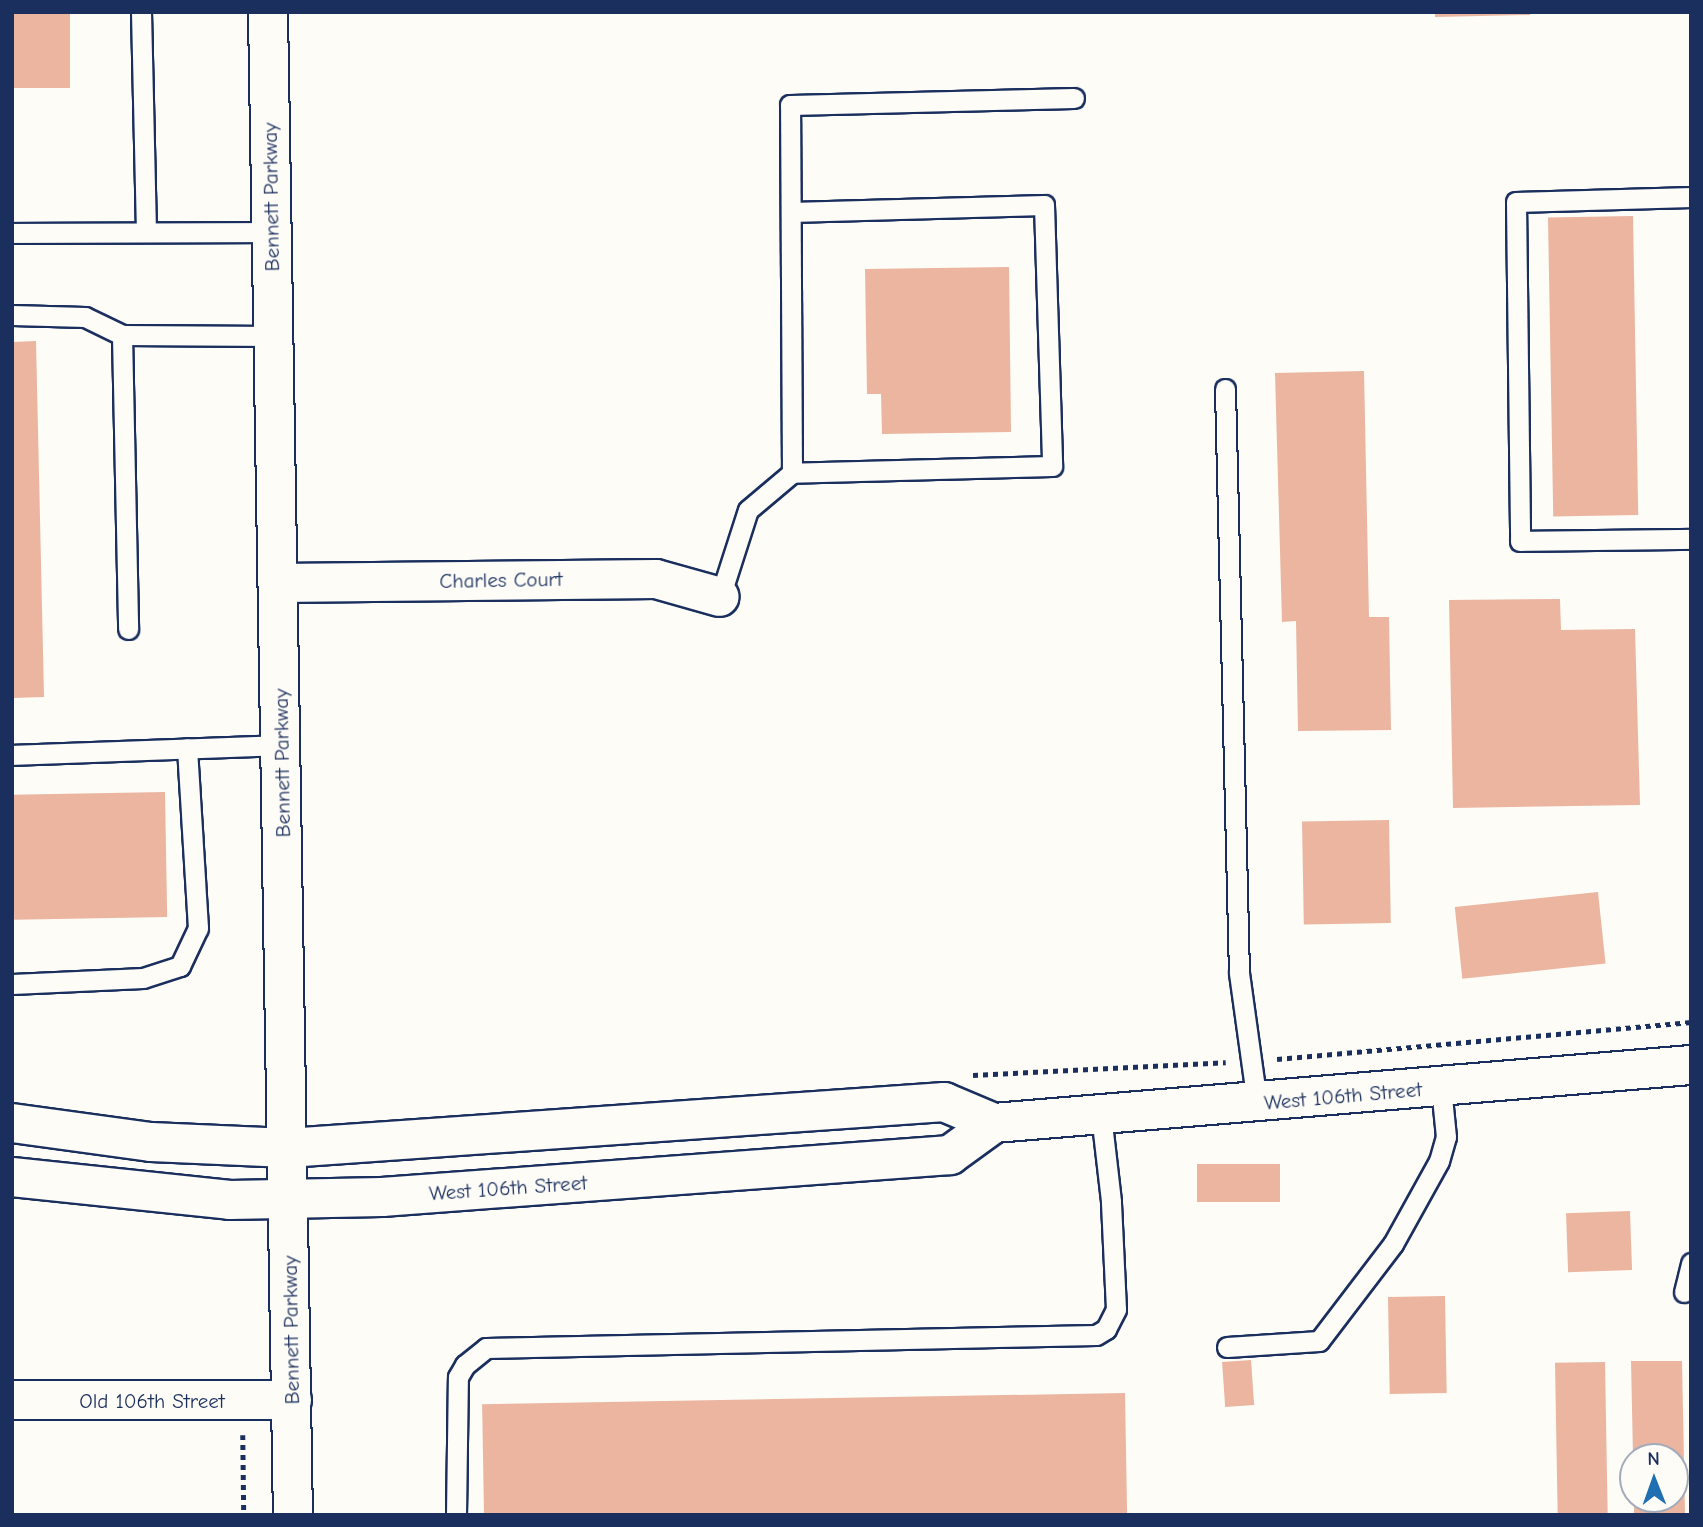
<!DOCTYPE html>
<html>
<head>
<meta charset="utf-8">
<style>
	body { margin:0 }
	#map { position:relative; width:1703px; height:1527px; overflow:hidden; background:#fdfcf7; font-family:"Comic Neue",sans-serif }
	div>[style] { position:absolute }
	[style*='--x'] { left:calc(var(--x)*1px); top:calc(var(--y)*1px); width:calc(var(--w)*1px); rotate:calc(var(--a)*1deg) }
	.building>* { inset:0; background:#ebb5a0; transform-origin:0 0 }
	.path>* { height:4.5px; margin-top:-2.25px; transform-origin:0; background:repeating-linear-gradient(90deg,#1b2f5e 0 5px,transparent 0 10px) }
	.roads { filter:drop-shadow(2px 0 #1b2f5e) drop-shadow(-2px 0 #1b2f5e) drop-shadow(0 2px #1b2f5e) drop-shadow(0 -2px #1b2f5e) }
	.service>* { height:19px; margin:-9.5px; padding:0 9.5px; transform-origin:9.5px; border-radius:9.5px; background:#fdfcf7 }
	.minor>* { height:38px; margin:-19px; padding:0 19px; transform-origin:19px; border-radius:19px; background:#fdfcf7 }
	.tertiary>* { height:38px; margin:-19px; padding:0 19px; transform-origin:19px; border-radius:19px; background:#fdfcf7 }
	span { translate:-50% -50%; white-space:nowrap; text-align:center; line-height:1.15; -webkit-text-stroke:5px #fdfcf7; paint-order:stroke }
	.street-label { font-size:21px; color:#1b2f5e }
	.frame { position:absolute; inset:0; border:14px solid #1b2f5e; pointer-events:none }
	.north { position:absolute; left:1619px; top:1443px; width:70px; height:70px; box-sizing:border-box; background:#fdfcf7; border:2px solid #a3aaba; border-radius:50%; rotate:359deg; font-size:19px; font-weight:700; line-height:28px; text-align:center; color:#1b2f5e }
	.north::after { content:''; display:block; margin:auto; width:24px; height:32px; background:#1f6fb2; clip-path:polygon(50% 0,100% 100%,50% 72%,0 100%) }
</style>
</head>
<body>
<div id="map">
	<div class="building">
		<i style="left:12px;top:12px;width:58px;height:76px"></i>
		<i style="clip-path:polygon(1435px 12px,1530px 12px,1530px 15px,1435px 17px)"></i>
		<i style="left:1633px;top:216px;width:299px;height:85px;rotate:89deg"></i>
		<i style="clip-path:polygon(1009px 267px,1011px 432px,882px 434px,881px 394px,867px 394px,865px 269px)"></i>
		<i style="clip-path:polygon(36px 341px,44px 697px,12px 698px,12px 342px)"></i>
		<i style="clip-path:polygon(1364px 371px,1369px 617px,1389px 617px,1391px 730px,1298px 731px,1296px 621px,1282px 622px,1275px 373px)"></i>
		<i style="clip-path:polygon(1560px 599px,1561px 630px,1635px 629px,1640px 805px,1453px 808px,1449px 600px)"></i>
		<i style="left:165px;top:792px;width:125px;height:153px;rotate:89deg"></i>
		<i style="left:1389px;top:820px;width:103px;height:87px;rotate:89deg"></i>
		<i style="left:1598px;top:892px;width:72px;height:144px;rotate:84deg"></i>
		<i style="left:1197px;top:1164px;width:83px;height:38px"></i>
		<i style="left:1630px;top:1211px;width:59px;height:64px;rotate:88deg"></i>
		<i style="left:1445px;top:1296px;width:97px;height:57px;rotate:89deg"></i>
		<i style="left:1251px;top:1360px;width:45px;height:29px;rotate:86deg"></i>
		<i style="clip-path:polygon(1631px 1361px,1682px 1361px,1685px 1515px,1634px 1515px,1634px 1499px,1675px 1499px,1675px 1457px,1633px 1457px)"></i>
		<i style="left:1605px;top:1362px;width:153px;height:50px;rotate:89deg"></i>
		<i style="left:1125px;top:1393px;width:122px;height:643px;rotate:89deg"></i>
	</div>
	<div class="path">
		<i style="--x:1277;--y:1059;--w:416;--a:-5.1"></i>
		<i style="--x:973;--y:1075;--w:253;--a:-2.9"></i>
		<i style="--x:243;--y:1435;--w:80;--a:89.3"></i>
	</div>
	<div class="roads">
		<div class="service">
			<i style="--x:141;--y:12;--w:218;--a:88.7"></i>
			<i style="--x:1691;--y:197;--w:175;--a:178.4"></i>
			<i style="--x:1516;--y:202;--w:339;--a:89.3"></i>
			<i style="--x:1520;--y:541;--w:171;--a:-0.7"></i>
			<i style="--x:791;--y:212;--w:253;--a:-1.6"></i>
			<i style="--x:1044;--y:205;--w:261;--a:88.2"></i>
			<i style="--x:1052;--y:466;--w:260;--a:178.5"></i>
			<i style="--x:12;--y:233;--w:260;--a:-0.2"></i>
			<i style="--x:12;--y:315;--w:73;--a:1.6"></i>
			<i style="--x:85;--y:317;--w:41;--a:25.9"></i>
			<i style="--x:122;--y:335;--w:152;--a:0.4"></i>
			<i style="--x:122;--y:335;--w:294;--a:88.8"></i>
			<i style="--x:1225;--y:389;--w:584;--a:88.63"></i>
			<i style="--x:1239;--y:973;--w:131;--a:82.1"></i>
			<i style="--x:720;--y:597;--w:91;--a:-72.2"></i>
			<i style="--x:748;--y:510;--w:57;--a:-40.1"></i>
			<i style="--x:792;--y:473;--w:368;--a:-90.3"></i>
			<i style="--x:790;--y:105;--w:284;--a:-1.4"></i>
			<i style="--x:12;--y:755;--w:269;--a:-2.1"></i>
			<i style="--x:12;--y:984;--w:131;--a:-2.6"></i>
			<i style="--x:143;--y:978;--w:39;--a:-18"></i>
			<i style="--x:180;--y:966;--w:42;--a:-64.7"></i>
			<i style="--x:198;--y:928;--w:180;--a:-93.5"></i>
			<i style="--x:1684;--y:1292;--w:30;--a:-76"></i>
			<i style="--x:1227;--y:1347;--w:92;--a:-3.7"></i>
			<i style="--x:1319;--y:1341;--w:122;--a:-52.7"></i>
			<i style="--x:1393;--y:1244;--w:95;--a:-61"></i>
			<i style="--x:1439;--y:1161;--w:25;--a:-74"></i>
			<i style="--x:1446;--y:1137;--w:50;--a:-95.7"></i>
			<i style="--x:456;--y:1515;--w:138;--a:-89.2"></i>
			<i style="--x:458;--y:1377;--w:14;--a:-60"></i>
			<i style="--x:465;--y:1365;--w:27;--a:-39"></i>
			<i style="--x:486;--y:1348;--w:610;--a:-1.22"></i>
			<i style="--x:1096;--y:1335;--w:12;--a:-31"></i>
			<i style="--x:1106;--y:1329;--w:22;--a:-63"></i>
			<i style="--x:1116;--y:1309;--w:108;--a:-92.7"></i>
			<i style="--x:1111;--y:1201;--w:87;--a:-96.6"></i>
		</div>
		<div class="minor">
			<i style="--x:268;--y:12;--w:1503;--a:89.05"></i>
			<i style="--x:279;--y:583;--w:377;--a:-0.6"></i>
			<i style="--x:656;--y:579;--w:66;--a:15.7"></i>
			<i style="--x:12;--y:1400;--w:280;--a:0"></i>
		</div>
		<div class="tertiary">
			<i style="--x:12;--y:1123;--w:140;--a:7.8"></i>
			<i style="--x:151;--y:1142;--w:137;--a:2.5"></i>
			<i style="--x:288;--y:1148;--w:658;--a:-4.01"></i>
			<i style="--x:944;--y:1102;--w:54;--a:22.8"></i>
			<i style="--x:994;--y:1123;--w:699;--a:-4.76"></i>
			<i style="--x:12;--y:1177;--w:219;--a:6"></i>
			<i style="--x:230;--y:1200;--w:152;--a:-1.1"></i>
			<i style="--x:382;--y:1197;--w:570;--a:-4.23"></i>
			<i style="--x:950;--y:1155;--w:54;--a:-36"></i>
		</div>
	</div>
	<div class="street-label">
		<span style="left:271px;top:197px;rotate:-91deg">Bennett Parkway</span>
		<span style="left:501px;top:580px;rotate:-1deg">Charles Court</span>
		<span style="left:282px;top:763px;rotate:-91deg">Bennett Parkway</span>
		<span style="left:1343px;top:1096px;rotate:-5deg">West 106th Street</span>
		<span style="left:508px;top:1188px;rotate:-4deg">West 106th Street</span>
		<span style="left:291px;top:1330px;rotate:-91deg">Bennett Parkway</span>
		<span style="left:152px;top:1401px">Old 106th Street</span>
	</div>
	<div class="frame"></div>
	<div class="north">N</div>
</div>
</body>
</html>
